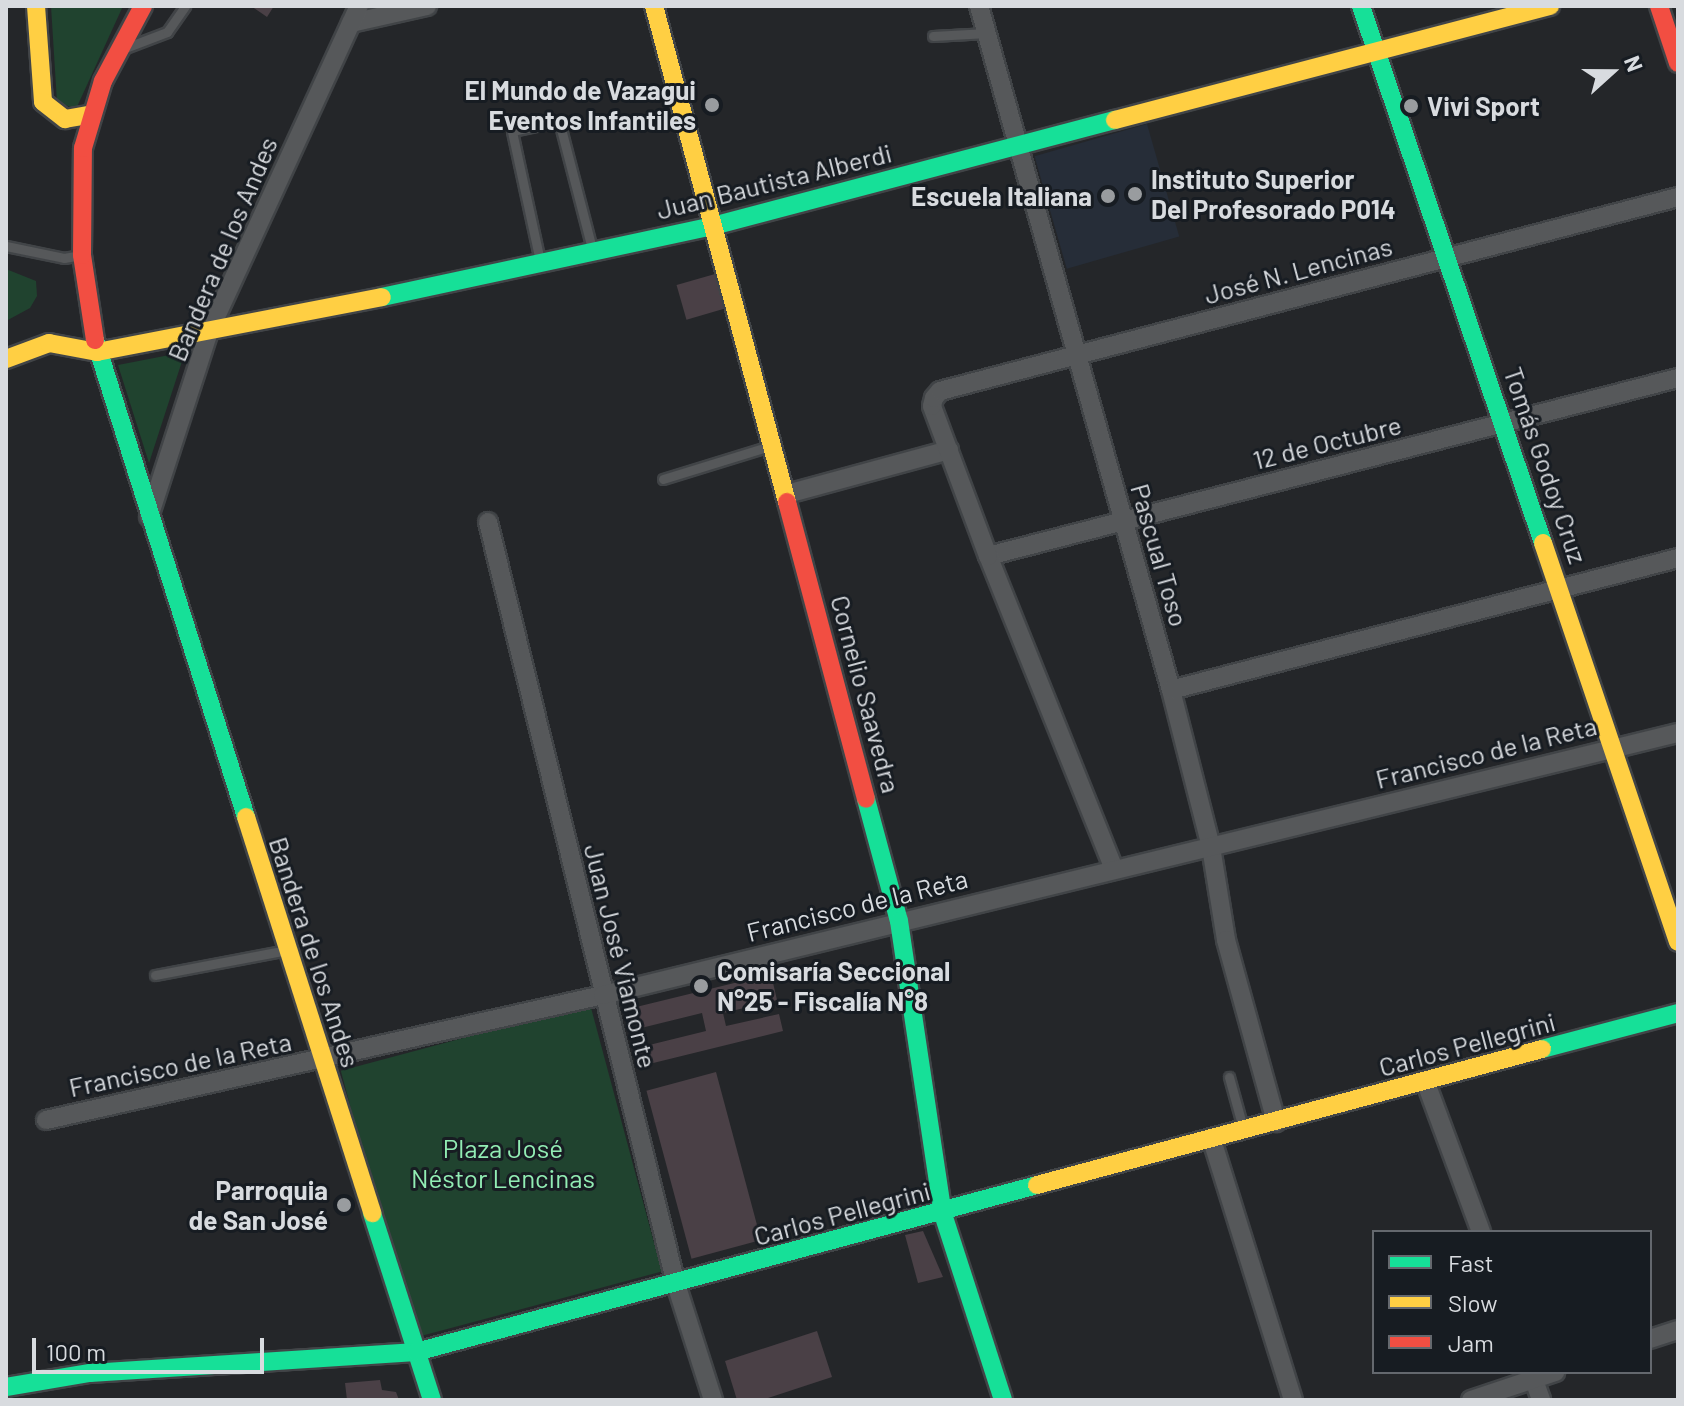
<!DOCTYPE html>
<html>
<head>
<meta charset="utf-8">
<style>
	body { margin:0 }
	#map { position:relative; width:1684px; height:1406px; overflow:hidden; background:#242629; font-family:Barlow,sans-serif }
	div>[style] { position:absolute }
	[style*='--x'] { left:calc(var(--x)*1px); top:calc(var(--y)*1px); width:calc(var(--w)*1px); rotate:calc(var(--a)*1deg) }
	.built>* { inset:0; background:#262d38; transform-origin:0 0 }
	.green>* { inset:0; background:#20432f; transform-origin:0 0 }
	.building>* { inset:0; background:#4a4046; transform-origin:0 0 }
	.roads { filter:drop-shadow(2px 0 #414447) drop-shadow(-2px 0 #414447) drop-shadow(0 2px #414447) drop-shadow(0 -2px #414447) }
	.lane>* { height:9px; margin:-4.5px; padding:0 4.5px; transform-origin:4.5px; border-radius:4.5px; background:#56585a }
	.street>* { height:18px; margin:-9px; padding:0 9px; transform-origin:9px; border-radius:9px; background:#56585a }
	.fast>* { height:18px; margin:-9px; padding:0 9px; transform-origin:9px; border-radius:9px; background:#16e098 }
	.slow>* { height:18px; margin:-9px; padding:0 9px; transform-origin:9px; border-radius:9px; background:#ffcf43 }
	.jam>* { height:18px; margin:-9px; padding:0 9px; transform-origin:9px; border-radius:9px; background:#f24e42 }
	.dots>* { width:22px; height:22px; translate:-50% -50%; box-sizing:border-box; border:4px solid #171c22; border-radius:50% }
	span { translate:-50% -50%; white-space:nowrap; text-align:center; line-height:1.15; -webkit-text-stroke:6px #171c22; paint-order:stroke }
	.poi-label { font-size:26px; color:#d8dbdf; font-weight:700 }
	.right { translate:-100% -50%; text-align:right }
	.left { translate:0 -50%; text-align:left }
	.street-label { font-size:26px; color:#d8dbdf }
	.park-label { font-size:26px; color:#92edb4 }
	.frame { position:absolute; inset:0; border:8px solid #d8dbdf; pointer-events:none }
	.legend { position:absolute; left:1372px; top:1230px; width:280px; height:144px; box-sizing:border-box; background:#171c22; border:2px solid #64686e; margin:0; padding:10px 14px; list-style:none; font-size:24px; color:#d8dbdf }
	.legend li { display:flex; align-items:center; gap:16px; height:40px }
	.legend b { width:40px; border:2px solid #64686e }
	.north { position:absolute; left:1572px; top:32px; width:80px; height:80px; -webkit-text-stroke:6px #171c22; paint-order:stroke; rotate:69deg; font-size:22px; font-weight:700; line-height:32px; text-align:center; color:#d8dbdf }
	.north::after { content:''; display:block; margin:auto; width:28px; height:36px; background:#d8dbdf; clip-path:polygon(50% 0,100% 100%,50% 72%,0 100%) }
	.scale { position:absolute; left:32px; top:1338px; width:232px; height:36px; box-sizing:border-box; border:4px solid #d8dbdf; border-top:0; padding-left:10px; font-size:24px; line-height:28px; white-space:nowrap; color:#d8dbdf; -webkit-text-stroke:6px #171c22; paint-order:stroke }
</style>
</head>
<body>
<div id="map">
	<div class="built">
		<i style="left:1147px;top:124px;width:117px;height:117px;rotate:74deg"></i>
	</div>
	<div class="green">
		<i style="clip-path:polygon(51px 6px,123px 6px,76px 109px,57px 102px)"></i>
		<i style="clip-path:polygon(6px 269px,36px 281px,37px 296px,30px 308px,6px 321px)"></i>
		<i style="clip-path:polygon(185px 352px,149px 463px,118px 365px)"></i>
		<i style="left:590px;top:1004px;width:277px;height:258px;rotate:75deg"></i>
	</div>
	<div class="building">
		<i style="clip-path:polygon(251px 6px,274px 6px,267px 17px)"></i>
		<i style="left:715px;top:274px;width:36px;height:40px;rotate:74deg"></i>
		<i style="clip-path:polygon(771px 974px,777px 1000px,723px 1013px,726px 1026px,779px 1014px,783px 1031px,641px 1066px,637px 1048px,706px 1031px,702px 1013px,637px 1029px,632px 1008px)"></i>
		<i style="left:716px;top:1072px;width:174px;height:72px;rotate:75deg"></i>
		<i style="clip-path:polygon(923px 1231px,943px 1277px,918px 1283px,905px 1235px)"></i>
		<i style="clip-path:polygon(817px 1331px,832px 1377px,762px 1400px,737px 1400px,725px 1361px)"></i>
		<i style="clip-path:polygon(380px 1380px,382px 1390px,396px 1392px,399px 1400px,347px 1400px,345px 1383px)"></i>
	</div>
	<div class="roads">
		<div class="lane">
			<i style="--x:933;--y:36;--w:54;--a:-3.2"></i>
			<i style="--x:125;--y:48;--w:45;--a:-20.9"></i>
			<i style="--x:167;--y:32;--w:32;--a:-55"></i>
			<i style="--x:6;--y:246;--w:59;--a:11.7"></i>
			<i style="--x:64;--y:258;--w:17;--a:-10"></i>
			<i style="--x:540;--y:261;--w:133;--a:-102.2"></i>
			<i style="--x:512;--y:131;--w:48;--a:-12"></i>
			<i style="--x:559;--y:121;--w:132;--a:75.5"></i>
			<i style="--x:663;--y:479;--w:112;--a:-17.1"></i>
			<i style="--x:155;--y:975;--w:134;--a:-10.7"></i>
			<i style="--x:1229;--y:1077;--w:53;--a:74.6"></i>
		</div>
		<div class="street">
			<i style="--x:979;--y:6;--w:710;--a:74.32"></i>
			<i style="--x:1171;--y:690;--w:162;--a:75.7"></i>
			<i style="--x:1211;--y:847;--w:94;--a:80.8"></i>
			<i style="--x:1226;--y:940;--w:189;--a:74.6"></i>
			<i style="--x:351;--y:23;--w:78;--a:-12.6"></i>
			<i style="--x:787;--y:494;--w:168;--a:-15.2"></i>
			<i style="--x:149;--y:517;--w:192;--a:-72.1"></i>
			<i style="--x:208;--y:334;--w:361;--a:-65.3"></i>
			<i style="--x:488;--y:522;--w:785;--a:76.14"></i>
			<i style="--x:676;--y:1284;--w:122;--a:72.3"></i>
			<i style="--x:988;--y:556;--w:713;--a:-14.47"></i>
			<i style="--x:1171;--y:690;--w:524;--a:-14.59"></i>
			<i style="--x:1114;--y:869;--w:337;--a:-111.9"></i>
			<i style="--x:988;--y:556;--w:160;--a:-110.5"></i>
			<i style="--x:932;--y:406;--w:8;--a:-76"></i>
			<i style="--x:934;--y:398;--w:9;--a:-49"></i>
			<i style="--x:940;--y:391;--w:763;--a:-14.73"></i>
			<i style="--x:1426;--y:1083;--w:159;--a:69.7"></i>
			<i style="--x:46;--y:1120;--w:571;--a:-12.65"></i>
			<i style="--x:603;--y:995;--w:1106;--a:-13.7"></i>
			<i style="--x:1212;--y:1140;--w:272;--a:72.7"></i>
			<i style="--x:1650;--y:1339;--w:29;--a:-18"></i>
			<i style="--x:1531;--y:1372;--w:30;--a:70"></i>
			<i style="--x:1471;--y:1400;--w:89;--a:-18.4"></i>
		</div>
		<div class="fast">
			<i style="--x:1361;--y:6;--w:567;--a:71.28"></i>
			<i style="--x:382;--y:297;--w:339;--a:-12.1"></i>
			<i style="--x:713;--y:226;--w:416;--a:-14.8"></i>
			<i style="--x:95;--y:340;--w:500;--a:72.43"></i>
			<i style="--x:866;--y:799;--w:126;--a:74.9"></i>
			<i style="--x:899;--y:921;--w:296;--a:81.5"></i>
			<i style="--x:943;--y:1214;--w:195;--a:72.1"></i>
			<i style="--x:1542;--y:1049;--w:141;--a:-14.8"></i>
			<i style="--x:372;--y:1213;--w:196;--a:72.2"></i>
			<i style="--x:6;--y:1387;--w:85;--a:-9.5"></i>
			<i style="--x:90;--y:1373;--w:327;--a:-3.7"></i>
			<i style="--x:416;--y:1352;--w:643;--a:-15.05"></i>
		</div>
		<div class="slow">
			<i style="--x:36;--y:6;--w:96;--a:85.8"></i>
			<i style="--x:43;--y:102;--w:28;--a:38"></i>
			<i style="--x:65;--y:119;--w:27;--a:-10"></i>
			<i style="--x:654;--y:6;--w:514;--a:74.99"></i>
			<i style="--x:1115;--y:120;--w:450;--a:-14.7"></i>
			<i style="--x:6;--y:359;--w:46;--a:-20.4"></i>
			<i style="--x:49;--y:343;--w:49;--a:10.6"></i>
			<i style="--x:97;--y:352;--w:290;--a:-10.9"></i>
			<i style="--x:1543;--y:543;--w:421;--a:71.3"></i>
			<i style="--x:246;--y:817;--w:416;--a:72.3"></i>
			<i style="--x:1037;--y:1185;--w:523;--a:-15.07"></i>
		</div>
		<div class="jam">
			<i style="--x:1659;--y:6;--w:60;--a:71.6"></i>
			<i style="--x:95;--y:340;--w:86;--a:-98.7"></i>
			<i style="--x:82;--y:255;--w:107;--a:-89.5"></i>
			<i style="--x:83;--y:148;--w:70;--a:-73.4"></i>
			<i style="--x:103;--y:81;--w:85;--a:-61.9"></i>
			<i style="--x:787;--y:502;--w:307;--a:75.1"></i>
		</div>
	</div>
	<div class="dots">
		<i style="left:712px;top:105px;background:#999c9f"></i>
		<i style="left:1411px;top:106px;background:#999c9f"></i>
		<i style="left:1135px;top:194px;background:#999c9f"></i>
		<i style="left:1108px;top:196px;background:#999c9f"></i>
		<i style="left:701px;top:986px;background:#999c9f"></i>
		<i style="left:344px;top:1205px;background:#999c9f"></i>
	</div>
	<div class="poi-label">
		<span class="right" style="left:696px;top:105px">El Mundo de Vazagui<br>Eventos Infantiles</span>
		<span class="left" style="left:1427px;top:106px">Vivi Sport</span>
		<span class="left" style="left:1151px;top:194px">Instituto Superior<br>Del Profesorado P014</span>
		<span class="right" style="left:1092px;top:196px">Escuela Italiana</span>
		<span class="left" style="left:717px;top:986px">Comisaría Seccional<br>N°25 - Fiscalía N°8</span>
		<span class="right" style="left:328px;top:1205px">Parroquia<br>de San José</span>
	</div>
	<div class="street-label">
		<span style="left:774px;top:181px;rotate:-14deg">Juan Bautista Alberdi</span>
		<span style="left:222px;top:249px;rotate:-67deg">Bandera de los Andes</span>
		<span style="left:1298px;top:270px;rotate:-15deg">José N. Lencinas</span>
		<span style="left:1327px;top:442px;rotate:-14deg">12 de Octubre</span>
		<span style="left:1546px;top:465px;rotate:71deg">Tomás Godoy Cruz</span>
		<span style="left:1160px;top:555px;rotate:74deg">Pascual Toso</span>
		<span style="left:866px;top:694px;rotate:75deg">Cornelio Saavedra</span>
		<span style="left:1486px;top:752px;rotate:-14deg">Francisco de la Reta</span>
		<span style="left:857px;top:905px;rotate:-14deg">Francisco de la Reta</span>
		<span style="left:315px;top:952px;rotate:72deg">Bandera de los Andes</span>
		<span style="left:621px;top:956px;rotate:76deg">Juan José Viamonte</span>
		<span style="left:1467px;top:1044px;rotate:-15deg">Carlos Pellegrini</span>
		<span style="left:180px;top:1064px;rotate:-12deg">Francisco de la Reta</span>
		<span style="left:842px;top:1213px;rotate:-15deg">Carlos Pellegrini</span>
	</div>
	<div class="park-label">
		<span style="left:503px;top:1163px">Plaza José<br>Néstor Lencinas</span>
	</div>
	<div class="frame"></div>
	<ul class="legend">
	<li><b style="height:10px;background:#16e098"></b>Fast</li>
	<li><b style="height:10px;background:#ffcf43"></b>Slow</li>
	<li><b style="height:10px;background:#f24e42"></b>Jam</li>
	</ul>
	<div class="north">N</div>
	<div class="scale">100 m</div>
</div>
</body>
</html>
